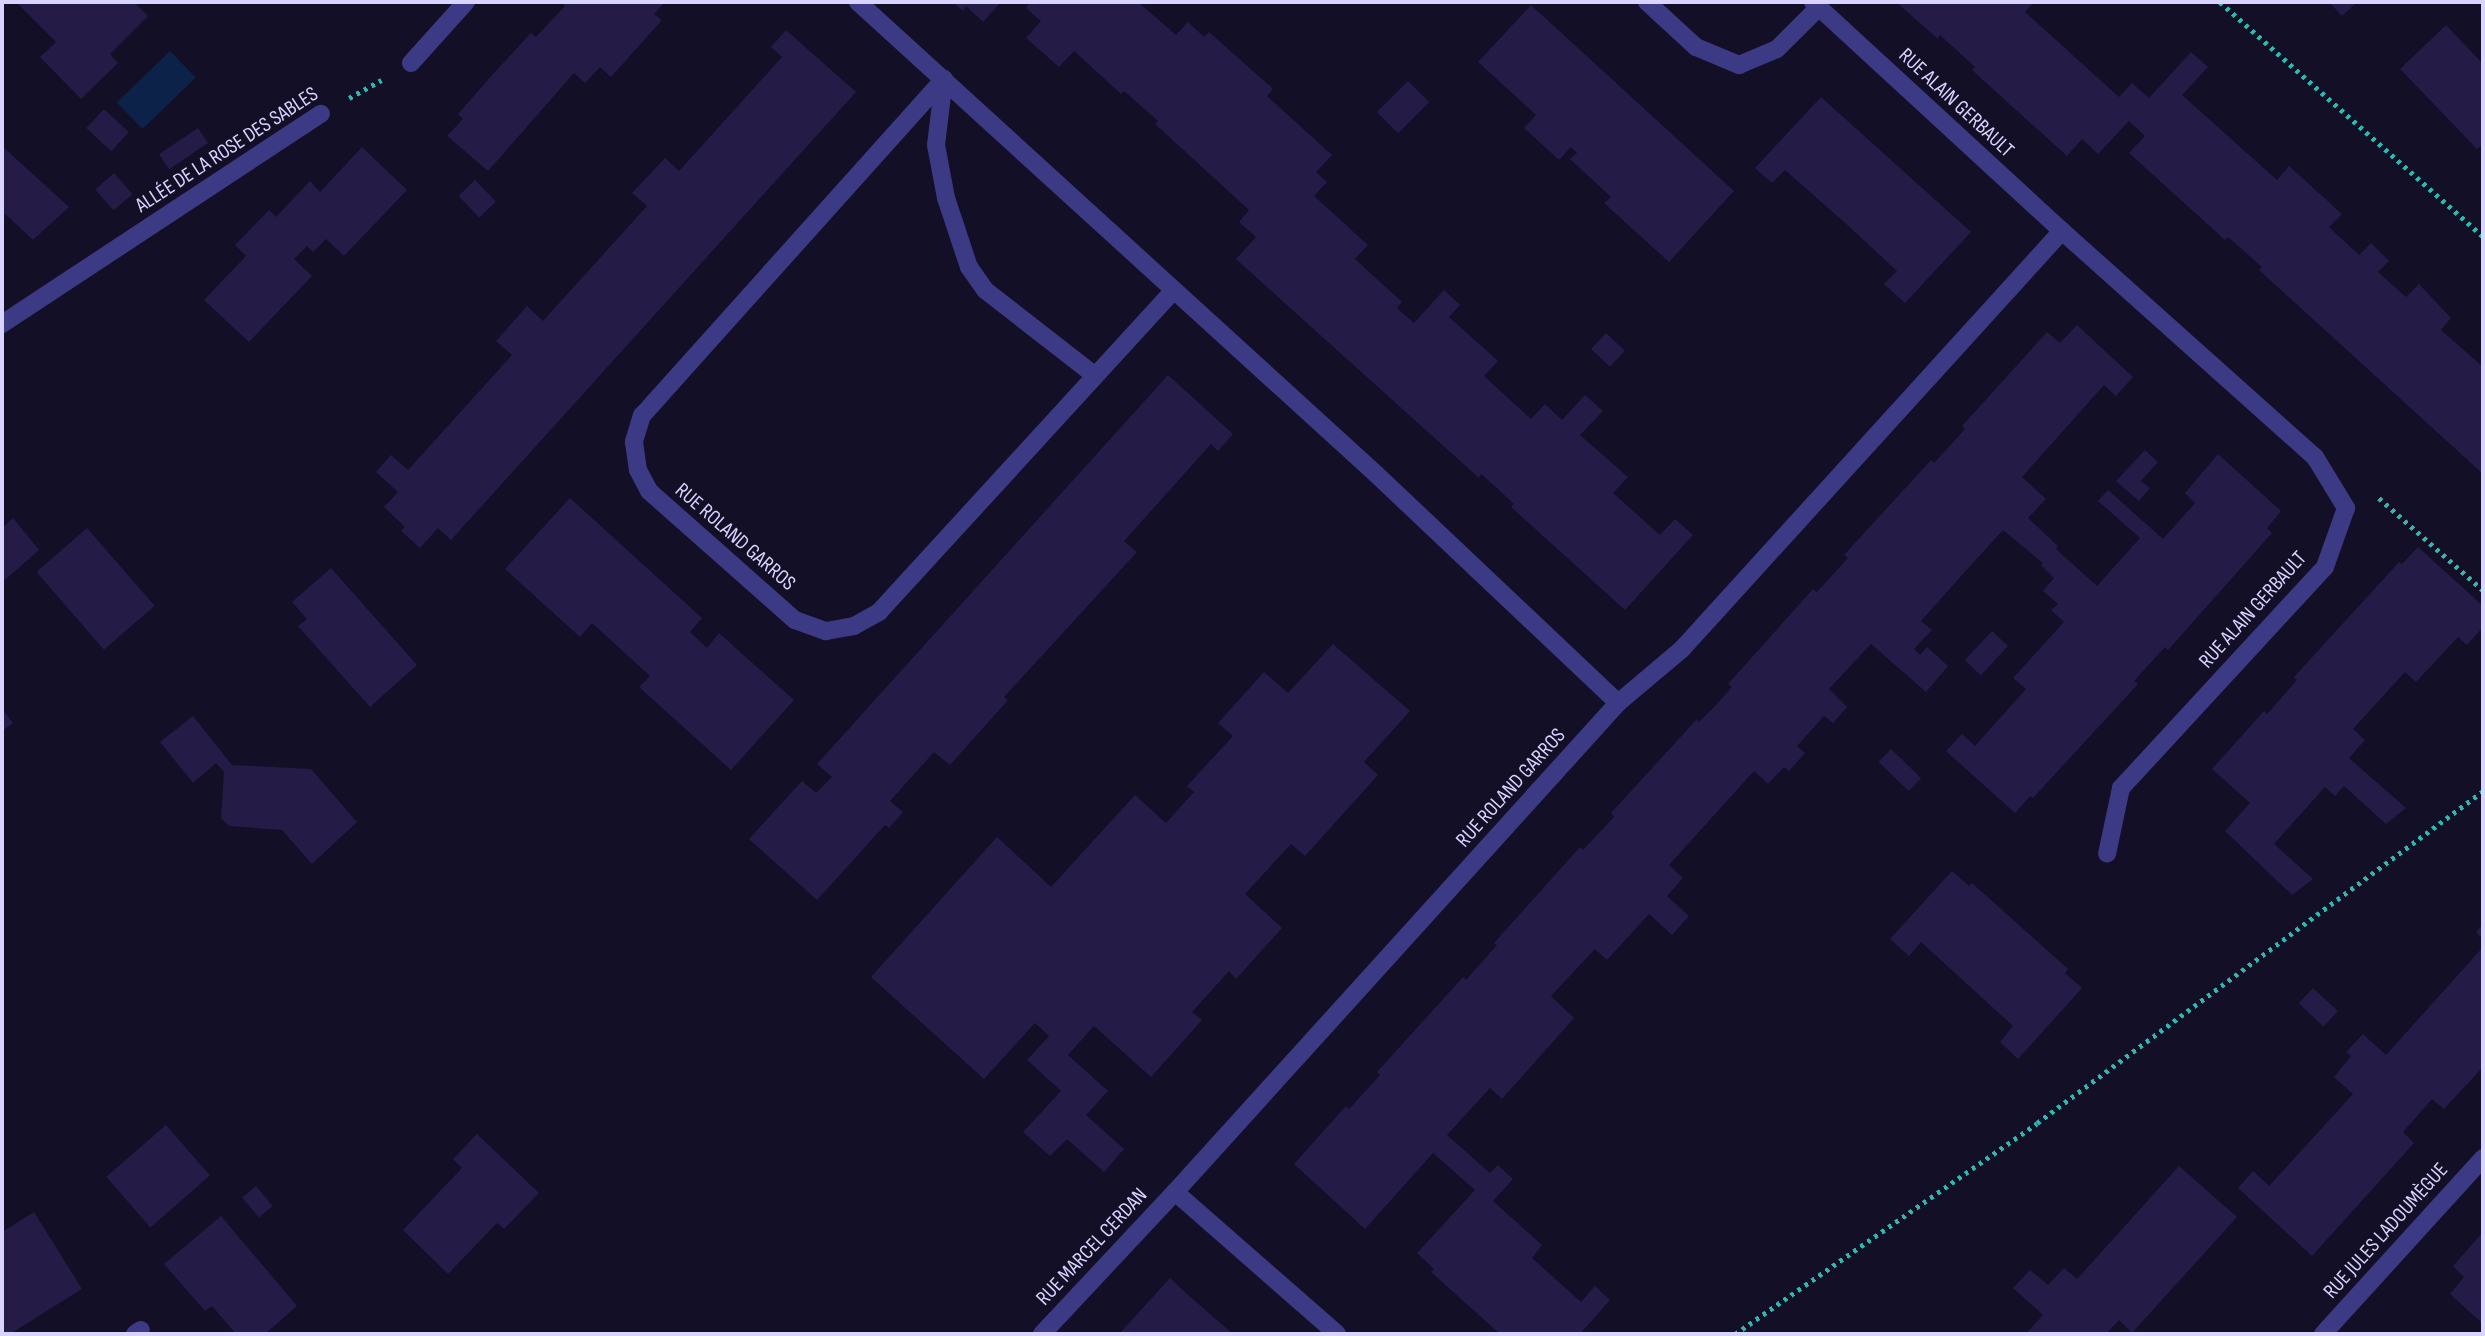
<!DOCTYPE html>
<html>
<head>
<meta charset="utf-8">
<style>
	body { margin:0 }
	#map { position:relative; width:2485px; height:1336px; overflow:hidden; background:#130f26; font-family:"Sofia Sans Condensed",sans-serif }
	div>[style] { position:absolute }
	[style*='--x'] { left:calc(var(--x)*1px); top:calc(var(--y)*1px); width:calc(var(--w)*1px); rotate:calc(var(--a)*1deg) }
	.water>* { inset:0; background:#0c2248; transform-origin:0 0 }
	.building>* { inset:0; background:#241b47; transform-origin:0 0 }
	.path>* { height:4.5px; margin-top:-2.25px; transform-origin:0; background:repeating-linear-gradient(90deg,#2fb8b0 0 3.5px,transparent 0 8.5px) }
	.minor>* { height:18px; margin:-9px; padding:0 9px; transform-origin:9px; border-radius:9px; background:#3d3a85 }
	span { translate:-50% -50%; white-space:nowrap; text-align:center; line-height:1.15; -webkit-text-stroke:6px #130f26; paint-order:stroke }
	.street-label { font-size:21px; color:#d9d4ff }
	.frame { position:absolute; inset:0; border:4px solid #d9d4ff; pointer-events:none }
</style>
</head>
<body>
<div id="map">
	<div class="water">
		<i style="left:170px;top:51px;width:37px;height:74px;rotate:46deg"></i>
	</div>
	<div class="building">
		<i style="clip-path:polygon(16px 2px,134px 2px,148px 16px,110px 54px,118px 63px,81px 99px,40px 57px,56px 42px)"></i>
		<i style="clip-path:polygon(560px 2px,665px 2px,654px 14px,662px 20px,611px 77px,600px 67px,585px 83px,574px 73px,488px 171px,447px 136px,463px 119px,458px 114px,493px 74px,531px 33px,536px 37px,565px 6px)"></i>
		<i style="clip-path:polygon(953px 2px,1001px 2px,983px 22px,966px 6px,963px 11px)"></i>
		<i style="clip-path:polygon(1026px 2px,1138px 2px,1176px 35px,1188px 22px,1204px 37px,1209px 32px,1273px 89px,1267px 96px,1332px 155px,1316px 172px,1327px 182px,1314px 196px,1368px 245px,1355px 259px,1402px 302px,1397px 308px,1414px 323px,1444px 290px,1460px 305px,1449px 317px,1498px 361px,1484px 376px,1531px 419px,1545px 404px,1562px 420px,1585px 395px,1603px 411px,1580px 435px,1628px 477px,1613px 493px,1660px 535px,1675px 519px,1693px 535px,1625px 610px,1511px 507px,1514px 504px,1498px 489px,1481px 474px,1479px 478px,1236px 259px,1256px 237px,1239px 222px,1249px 210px,1155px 124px,1158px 121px,1124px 91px,1121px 94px,1074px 51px,1059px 67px,1026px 38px,1041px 21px,1026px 8px,1029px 4px)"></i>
		<i style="clip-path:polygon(1896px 2px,2034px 2px,2025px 12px,2119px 97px,2132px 83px,2149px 98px,2191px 52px,2208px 67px,2182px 95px,2277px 180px,2289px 166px,2342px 214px,2329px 227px,2359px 255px,2371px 243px,2389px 261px,2378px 272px,2406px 297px,2419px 284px,2451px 318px,2441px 330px,2483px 367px,2483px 474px,2259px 270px,2262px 267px,2228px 237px,2225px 240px,2129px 153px,2145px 136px,2129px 121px,2098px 154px,2082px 139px,2067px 156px,1972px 70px,1975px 67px,1940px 35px,1938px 39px)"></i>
		<i style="clip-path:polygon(2329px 2px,2357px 2px,2342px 16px)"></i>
		<i style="clip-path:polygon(1531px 5px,1734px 191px,1669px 262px,1604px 203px,1611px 197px,1570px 159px,1577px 153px,1571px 147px,1559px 160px,1524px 128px,1536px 115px,1478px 62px)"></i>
		<i style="clip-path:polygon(2446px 25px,2483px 64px,2483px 144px,2477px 149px,2400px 69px)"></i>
		<i style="clip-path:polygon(786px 30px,856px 92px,451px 540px,438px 528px,420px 548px,401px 531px,405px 527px,384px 507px,398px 492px,376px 472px,391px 455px,408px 470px,512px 355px,496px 341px,527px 306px,543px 321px,647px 206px,632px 193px,665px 158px,679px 171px,782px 57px,771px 47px)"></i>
		<i style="left:1408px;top:81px;width:30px;height:44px;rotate:45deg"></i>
		<i style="clip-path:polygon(1821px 97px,1971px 232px,1905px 303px,1884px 284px,1897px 271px,1843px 221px,1785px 170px,1772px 183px,1755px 168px)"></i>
		<i style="left:104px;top:109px;width:34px;height:26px;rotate:43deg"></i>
		<i style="left:198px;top:128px;width:18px;height:47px;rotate:56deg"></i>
		<i style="clip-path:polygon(2px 146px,69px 207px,33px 240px,2px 211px)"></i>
		<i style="clip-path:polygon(362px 147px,407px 190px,344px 256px,326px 239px,313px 252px,307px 246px,294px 259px,312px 276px,249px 342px,204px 300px,246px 256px,235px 245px,269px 210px,276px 217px,310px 181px,320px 192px)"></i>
		<i style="left:114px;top:173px;width:28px;height:25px;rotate:49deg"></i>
		<i style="left:475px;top:180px;width:30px;height:23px;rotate:46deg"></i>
		<i style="clip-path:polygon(2077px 325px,2133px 377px,2116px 396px,2104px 385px,2022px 477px,2046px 499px,2028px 518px,2058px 546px,2056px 549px,2097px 586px,2140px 538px,2098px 501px,2108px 490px,2163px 539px,2195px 503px,2185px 493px,2218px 454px,2281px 511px,2267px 528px,2272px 533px,2168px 650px,2165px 647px,2134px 681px,2138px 684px,2033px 798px,2030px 796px,2015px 813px,1946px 751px,1962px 734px,1975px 746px,2026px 689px,2013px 678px,2064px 622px,2051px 610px,2058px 604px,2043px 591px,2054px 578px,2041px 565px,2043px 563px,2003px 530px,1962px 575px,1921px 621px,1932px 630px,1914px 649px,1920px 655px,1927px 647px,1948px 666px,1926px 692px,1871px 644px,1829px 689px,1847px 707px,1833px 723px,1824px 716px,1797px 746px,1805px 753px,1789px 771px,1784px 767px,1768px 784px,1754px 771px,1669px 865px,1683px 878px,1667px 896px,1689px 916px,1672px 935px,1649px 914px,1607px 960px,1595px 949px,1551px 996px,1574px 1018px,1502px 1099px,1490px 1088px,1447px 1135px,1490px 1173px,1498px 1165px,1513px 1179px,1493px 1201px,1542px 1245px,1532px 1258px,1581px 1302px,1595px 1286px,1610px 1300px,1580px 1334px,1500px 1334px,1431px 1272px,1434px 1269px,1417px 1253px,1475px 1190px,1433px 1153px,1365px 1229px,1294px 1164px,1346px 1106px,1349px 1109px,1380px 1075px,1377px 1072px,1463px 977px,1466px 980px,1497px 945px,1494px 943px,1580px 847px,1583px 850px,1614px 817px,1611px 813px,1697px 719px,1699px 722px,1716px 705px,1732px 687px,1728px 684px,1813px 589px,1817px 592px,1848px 558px,1844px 555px,1931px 460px,1934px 463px,1965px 429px,1962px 426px,2047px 332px,2060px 343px)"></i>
		<i style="left:1606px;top:333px;width:26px;height:22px;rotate:43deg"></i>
		<i style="clip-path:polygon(1168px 375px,1233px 434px,1218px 451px,1211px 444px,1124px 541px,1137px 552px,1004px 697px,1008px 700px,950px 765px,934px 752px,890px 801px,903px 812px,889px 828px,885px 825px,817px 900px,749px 839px,802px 781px,816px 793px,832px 777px,817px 764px)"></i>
		<i style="clip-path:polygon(2145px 450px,2158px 462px,2141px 481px,2150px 488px,2139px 501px,2116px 481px)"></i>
		<i style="clip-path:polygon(570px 498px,702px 618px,690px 632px,707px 648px,719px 633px,794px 700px,731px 770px,639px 687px,650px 676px,592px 623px,580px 637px,505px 569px)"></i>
		<i style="clip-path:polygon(13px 518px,39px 550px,5px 580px,2px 577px,2px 528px)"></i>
		<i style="left:87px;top:528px;width:103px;height:67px;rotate:49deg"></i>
		<i style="clip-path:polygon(2418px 547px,2483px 606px,2483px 627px,2467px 645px,2458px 637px,2416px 682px,2405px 672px,2353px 729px,2365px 740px,2349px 758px,2406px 808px,2386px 824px,2344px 786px,2335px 796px,2325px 787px,2274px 844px,2313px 879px,2292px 895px,2225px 831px,2250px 803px,2212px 769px,2264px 711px,2267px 714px,2297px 680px,2294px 677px,2399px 562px,2402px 564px)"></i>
		<i style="clip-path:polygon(331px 568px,417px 665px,370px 707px,298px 626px,307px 619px,292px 602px)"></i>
		<i style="left:1992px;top:631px;width:22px;height:40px;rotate:43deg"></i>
		<i style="clip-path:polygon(1333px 644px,1410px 711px,1364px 762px,1378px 775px,1305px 856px,1291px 844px,1245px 894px,1282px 928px,1236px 979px,1229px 971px,1192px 1012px,1202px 1020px,1151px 1077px,1094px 1026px,1068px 1055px,1108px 1091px,1086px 1115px,1124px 1149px,1104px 1172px,1067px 1139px,1050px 1156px,1023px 1132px,1061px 1091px,1027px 1060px,1049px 1036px,1035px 1023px,984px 1079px,871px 977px,997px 837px,1051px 887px,1135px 795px,1166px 823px,1194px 792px,1187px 786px,1233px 736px,1218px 723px,1264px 672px,1288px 693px)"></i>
		<i style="clip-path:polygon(2px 709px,13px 723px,2px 731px)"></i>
		<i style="clip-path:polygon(193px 716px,232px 765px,311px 769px,357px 822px,312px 864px,282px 830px,229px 826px,221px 818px,224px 772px,216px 763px,193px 783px,160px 742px)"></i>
		<i style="left:1891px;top:749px;width:42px;height:18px;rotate:44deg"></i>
		<i style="clip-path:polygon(1952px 871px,1969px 886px,1972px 883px,2068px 969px,2065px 973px,2082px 988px,2018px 1059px,2000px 1042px,2013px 1026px,1921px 942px,1909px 956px,1890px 939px)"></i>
		<i style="clip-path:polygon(2483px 924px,2483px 939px,2476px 932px)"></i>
		<i style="clip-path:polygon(2483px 947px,2483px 1067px,2444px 1109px,2432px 1099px,2403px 1132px,2414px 1143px,2312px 1256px,2238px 1188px,2253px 1171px,2269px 1186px,2353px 1094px,2334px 1077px,2351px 1056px,2346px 1052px,2363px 1034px,2386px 1055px)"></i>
		<i style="left:2313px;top:988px;width:34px;height:21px;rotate:43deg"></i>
		<i style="left:166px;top:1125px;width:67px;height:79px;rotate:49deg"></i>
		<i style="clip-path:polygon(477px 1134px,539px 1193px,504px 1229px,497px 1223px,448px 1274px,403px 1230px,462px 1168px,453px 1159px)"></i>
		<i style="clip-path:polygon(2179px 1166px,2237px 1217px,2132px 1333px,2119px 1320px,2106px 1334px,2026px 1334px,2043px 1315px,2013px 1288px,2030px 1270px,2048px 1285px,2064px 1268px,2077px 1279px)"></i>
		<i style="left:256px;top:1186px;width:26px;height:18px;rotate:50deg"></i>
		<i style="clip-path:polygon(34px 1212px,82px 1289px,10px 1334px,2px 1334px,2px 1232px)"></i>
		<i style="clip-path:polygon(221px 1216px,297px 1306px,265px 1334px,236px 1334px,212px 1306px,205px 1311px,164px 1264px)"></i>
		<i style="clip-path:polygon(2483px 1232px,2483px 1324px,2450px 1294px,2464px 1277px,2453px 1266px)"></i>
		<i style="clip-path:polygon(1170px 1278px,1187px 1294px,1233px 1334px,1119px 1334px)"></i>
	</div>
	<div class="path">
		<i style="--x:1477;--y:2;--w:4;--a:0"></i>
		<i style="--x:2220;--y:2;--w:352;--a:41.7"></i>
		<i style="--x:349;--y:98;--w:37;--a:-29"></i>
		<i style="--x:2379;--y:498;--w:139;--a:41.5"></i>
		<i style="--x:1735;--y:1334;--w:368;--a:-34.9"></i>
		<i style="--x:2037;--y:1123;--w:556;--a:-36.66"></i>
	</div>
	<div class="minor">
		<i style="--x:858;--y:2;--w:701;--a:42.34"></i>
		<i style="--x:1376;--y:474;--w:333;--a:43.4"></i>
		<i style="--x:1618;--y:703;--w:660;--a:132.17"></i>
		<i style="--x:1175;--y:1192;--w:215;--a:41.2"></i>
		<i style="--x:1647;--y:2;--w:67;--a:42.6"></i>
		<i style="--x:1696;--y:47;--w:47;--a:22.7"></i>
		<i style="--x:1739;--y:65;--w:41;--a:-22.8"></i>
		<i style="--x:1777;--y:49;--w:59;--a:-45"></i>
		<i style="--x:1813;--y:2;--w:338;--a:42.6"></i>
		<i style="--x:411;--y:63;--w:82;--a:-48"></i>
		<i style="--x:944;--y:79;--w:452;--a:131.9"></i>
		<i style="--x:642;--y:415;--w:28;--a:107"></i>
		<i style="--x:634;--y:442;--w:28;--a:82"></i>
		<i style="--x:638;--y:470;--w:24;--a:62"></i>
		<i style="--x:649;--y:491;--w:195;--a:41.5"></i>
		<i style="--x:795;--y:620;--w:33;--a:20"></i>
		<i style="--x:826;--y:631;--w:28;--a:-10"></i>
		<i style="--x:854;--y:626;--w:29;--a:-29"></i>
		<i style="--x:879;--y:612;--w:435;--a:-47.5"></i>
		<i style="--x:944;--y:79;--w:66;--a:96.9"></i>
		<i style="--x:936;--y:145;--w:54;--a:79.3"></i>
		<i style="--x:946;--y:198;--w:73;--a:71.6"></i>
		<i style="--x:969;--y:267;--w:28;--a:55"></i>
		<i style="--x:985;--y:290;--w:138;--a:37.9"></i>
		<i style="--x:2;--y:324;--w:382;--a:-33.4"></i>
		<i style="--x:1618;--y:703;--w:84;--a:-40.2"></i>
		<i style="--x:1682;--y:649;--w:565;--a:-47.73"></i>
		<i style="--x:2062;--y:231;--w:339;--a:41.8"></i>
		<i style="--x:2315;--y:457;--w:60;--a:58.7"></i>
		<i style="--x:2346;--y:508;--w:63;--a:109.6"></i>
		<i style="--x:2325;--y:567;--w:301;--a:132.7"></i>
		<i style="--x:2121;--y:788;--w:67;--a:102"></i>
		<i style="--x:135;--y:1334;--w:7;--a:-34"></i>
		<i style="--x:1042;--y:1334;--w:195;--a:-46.9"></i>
		<i style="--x:2323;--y:1334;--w:238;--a:-47.7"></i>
	</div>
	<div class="street-label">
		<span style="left:1956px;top:103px;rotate:43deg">RUE ALAIN GERBAULT</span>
		<span style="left:227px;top:150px;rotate:-33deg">ALLÉE DE LA ROSE DES SABLES</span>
		<span style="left:735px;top:537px;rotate:41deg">RUE ROLAND GARROS</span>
		<span style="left:2253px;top:610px;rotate:-48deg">RUE ALAIN GERBAULT</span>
		<span style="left:1511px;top:788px;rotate:-48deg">RUE ROLAND GARROS</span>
		<span style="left:2386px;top:1231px;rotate:-48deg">RUE JULES LADOUMÈGUE</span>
		<span style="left:1092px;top:1247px;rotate:-47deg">RUE MARCEL CERDAN</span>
	</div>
	<div class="frame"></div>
</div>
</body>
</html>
